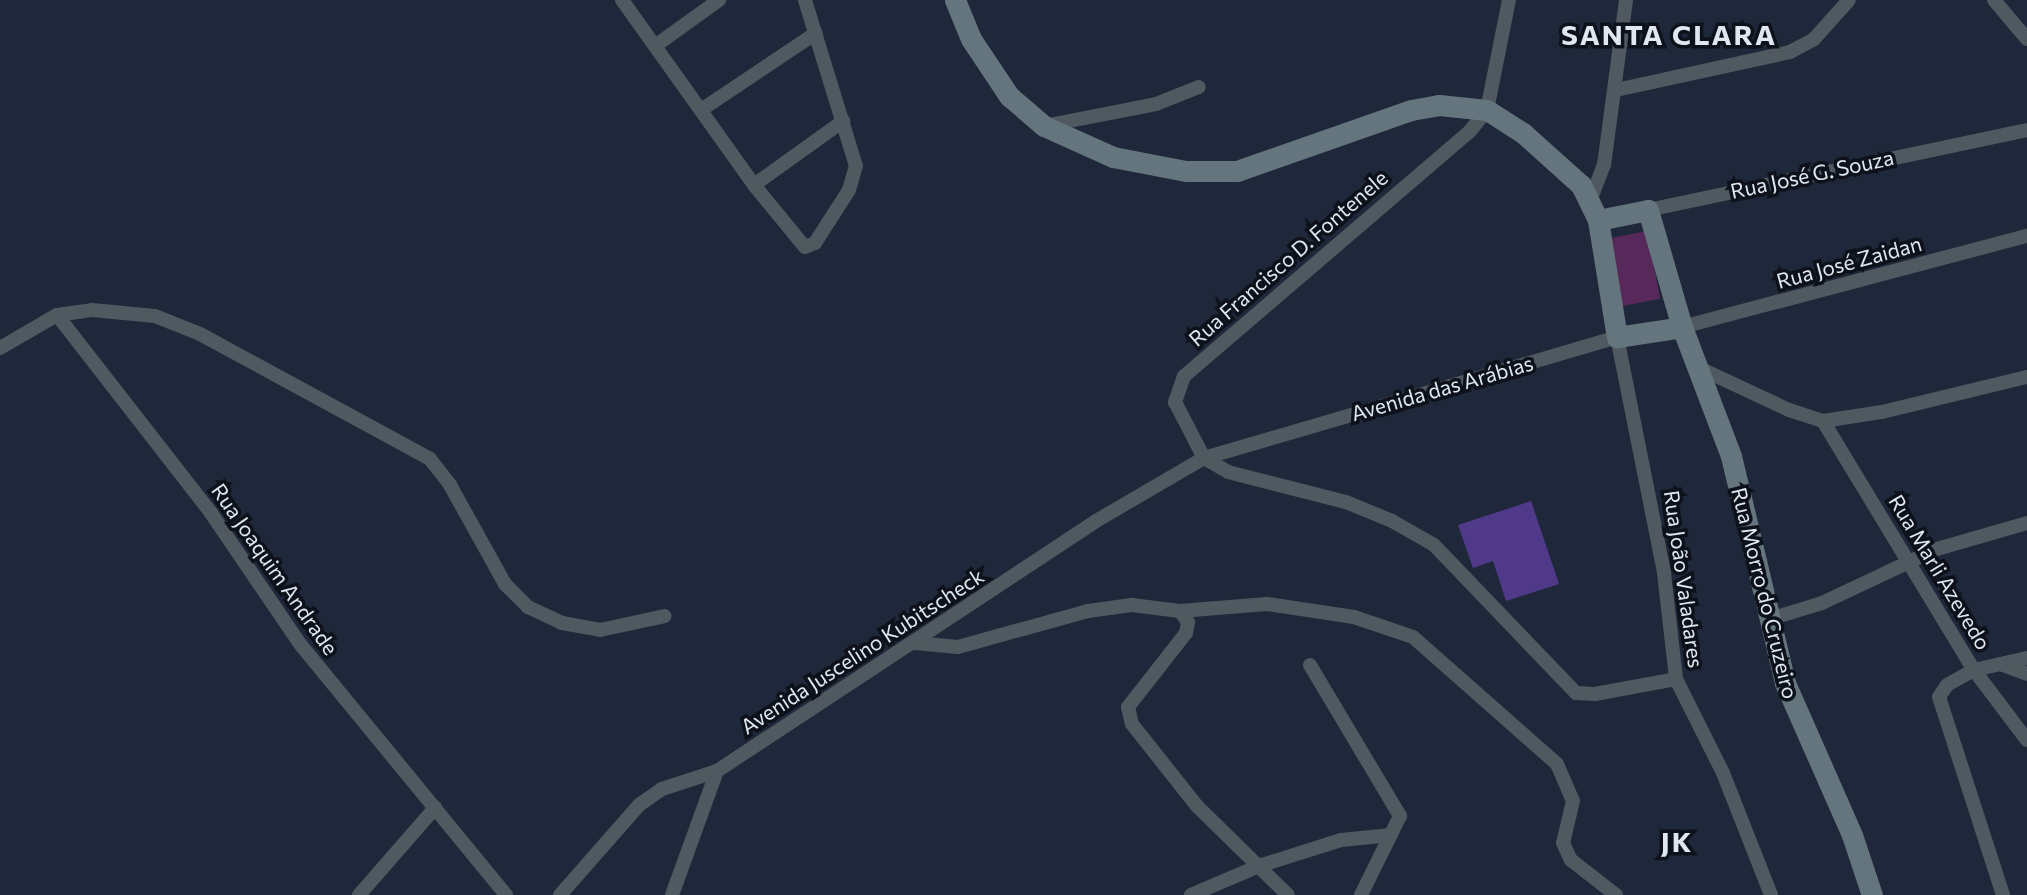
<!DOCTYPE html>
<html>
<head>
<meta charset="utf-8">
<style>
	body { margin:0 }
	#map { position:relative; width:2027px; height:895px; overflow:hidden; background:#1f283a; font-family:Commissioner,sans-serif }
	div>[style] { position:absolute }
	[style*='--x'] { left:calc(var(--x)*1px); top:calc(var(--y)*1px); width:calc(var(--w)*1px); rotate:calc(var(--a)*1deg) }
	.green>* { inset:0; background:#57295b; transform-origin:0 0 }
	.building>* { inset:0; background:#503988 }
	.street>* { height:14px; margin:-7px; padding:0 7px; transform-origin:7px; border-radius:7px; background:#4f595f }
	.secondary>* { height:21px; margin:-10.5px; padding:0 10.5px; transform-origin:10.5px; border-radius:10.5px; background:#64757e }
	span { translate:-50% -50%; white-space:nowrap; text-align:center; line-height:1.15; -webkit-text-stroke:7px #0d1119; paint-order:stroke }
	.street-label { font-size:21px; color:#e0e7f3 }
	.district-label { font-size:28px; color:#e0e7f3; font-weight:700; letter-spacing:2px }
</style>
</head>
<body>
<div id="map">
	<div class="green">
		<i style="left:1647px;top:231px;width:69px;height:40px;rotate:79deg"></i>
	</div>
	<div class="building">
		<i style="clip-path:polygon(1531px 501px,1559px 584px,1506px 601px,1493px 561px,1473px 568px,1458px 525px)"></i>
	</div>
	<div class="street">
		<i style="--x:622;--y:0;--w:227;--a:54.5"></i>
		<i style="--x:754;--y:185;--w:80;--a:50.6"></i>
		<i style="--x:805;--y:247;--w:11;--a:-22"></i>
		<i style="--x:815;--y:243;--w:63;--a:-57.3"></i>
		<i style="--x:849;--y:190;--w:25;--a:-74"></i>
		<i style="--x:856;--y:166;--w:174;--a:-107.1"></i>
		<i style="--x:1509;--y:0;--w:112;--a:101.3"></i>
		<i style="--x:1487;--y:110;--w:28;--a:129"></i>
		<i style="--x:1469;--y:132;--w:375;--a:139.4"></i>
		<i style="--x:1184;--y:376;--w:28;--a:109"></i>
		<i style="--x:1175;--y:402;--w:63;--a:62.6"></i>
		<i style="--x:1204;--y:458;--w:28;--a:30"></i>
		<i style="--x:1228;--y:472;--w:122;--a:14.3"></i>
		<i style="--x:1346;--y:502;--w:50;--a:22.4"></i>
		<i style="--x:1392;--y:521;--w:48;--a:29.7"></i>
		<i style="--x:1434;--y:545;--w:205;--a:46.2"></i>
		<i style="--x:1576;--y:693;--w:19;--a:3"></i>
		<i style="--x:1595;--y:694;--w:82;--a:-10.5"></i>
		<i style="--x:1994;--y:0;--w:51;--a:49.8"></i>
		<i style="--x:655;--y:46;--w:79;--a:-35.7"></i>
		<i style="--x:1616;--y:90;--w:178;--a:-12.3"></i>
		<i style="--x:1790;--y:52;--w:27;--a:-28"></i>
		<i style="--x:1814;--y:39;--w:52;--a:-48.1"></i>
		<i style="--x:701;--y:110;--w:138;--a:-33.8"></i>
		<i style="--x:1044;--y:126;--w:114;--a:-11.1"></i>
		<i style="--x:1156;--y:104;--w:46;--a:-21.6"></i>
		<i style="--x:754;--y:185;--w:110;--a:-35.7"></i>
		<i style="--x:1590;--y:201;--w:39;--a:-69"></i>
		<i style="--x:1604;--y:165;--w:166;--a:-82.4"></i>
		<i style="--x:1648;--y:210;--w:387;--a:-11.9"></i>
		<i style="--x:57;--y:315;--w:251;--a:52.1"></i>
		<i style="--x:211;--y:513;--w:158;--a:55.8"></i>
		<i style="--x:300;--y:644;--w:325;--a:50.6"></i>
		<i style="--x:1682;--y:327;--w:357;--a:-14.8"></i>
		<i style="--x:0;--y:348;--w:66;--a:-30.1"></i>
		<i style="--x:57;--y:315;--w:35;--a:-8"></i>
		<i style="--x:92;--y:310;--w:63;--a:5.4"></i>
		<i style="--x:155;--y:316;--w:48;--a:21.8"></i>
		<i style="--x:200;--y:334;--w:262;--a:28.5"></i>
		<i style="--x:430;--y:459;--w:33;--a:52"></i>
		<i style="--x:450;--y:485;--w:113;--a:60.9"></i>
		<i style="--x:505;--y:584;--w:33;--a:45"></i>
		<i style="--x:528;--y:607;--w:38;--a:25"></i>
		<i style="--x:562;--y:623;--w:39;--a:10"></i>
		<i style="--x:600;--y:630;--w:66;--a:-12.2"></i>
		<i style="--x:1695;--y:366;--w:104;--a:25.1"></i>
		<i style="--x:1789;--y:410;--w:36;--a:18"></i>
		<i style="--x:1823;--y:421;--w:60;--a:-8.7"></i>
		<i style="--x:1882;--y:412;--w:149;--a:-13.6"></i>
		<i style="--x:1823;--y:421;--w:291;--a:58.8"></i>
		<i style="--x:1974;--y:670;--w:88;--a:52.9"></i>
		<i style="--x:1180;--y:611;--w:14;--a:54"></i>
		<i style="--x:1188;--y:622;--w:11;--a:100"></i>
		<i style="--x:1186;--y:633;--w:94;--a:128.1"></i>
		<i style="--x:1128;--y:707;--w:17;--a:77"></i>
		<i style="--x:1132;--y:724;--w:105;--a:51.6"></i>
		<i style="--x:1197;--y:806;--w:127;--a:44.4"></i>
		<i style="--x:1770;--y:619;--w:54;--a:-17.1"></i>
		<i style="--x:1822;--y:603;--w:127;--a:-25.2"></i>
		<i style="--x:1937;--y:549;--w:94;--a:-16.1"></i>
		<i style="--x:914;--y:643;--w:44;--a:5.2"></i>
		<i style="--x:958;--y:647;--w:135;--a:-15.5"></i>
		<i style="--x:1088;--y:611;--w:44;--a:-7.8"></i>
		<i style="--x:1132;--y:605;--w:48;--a:7.1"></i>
		<i style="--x:1180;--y:611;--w:87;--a:-4.6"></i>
		<i style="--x:1267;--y:604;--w:88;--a:8.5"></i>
		<i style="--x:1354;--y:617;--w:62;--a:18.7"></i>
		<i style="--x:1413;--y:637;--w:192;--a:41.4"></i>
		<i style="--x:1557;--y:764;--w:40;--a:66.6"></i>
		<i style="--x:1573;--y:801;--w:43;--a:103.4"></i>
		<i style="--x:1563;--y:843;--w:19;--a:65"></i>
		<i style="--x:1571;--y:860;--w:57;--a:37.9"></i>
		<i style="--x:2000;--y:664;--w:29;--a:20"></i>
		<i style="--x:1310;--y:665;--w:176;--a:59.2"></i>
		<i style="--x:1400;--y:816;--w:88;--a:116.3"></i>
		<i style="--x:359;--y:895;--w:116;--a:-48.9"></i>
		<i style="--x:560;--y:895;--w:120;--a:-48.7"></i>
		<i style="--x:639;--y:805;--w:28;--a:-35"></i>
		<i style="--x:662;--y:789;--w:58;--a:-18.1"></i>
		<i style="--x:717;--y:771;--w:454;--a:-33.4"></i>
		<i style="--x:1096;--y:521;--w:125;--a:-30.3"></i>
		<i style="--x:1204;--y:458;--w:430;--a:-16.3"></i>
		<i style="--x:1617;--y:337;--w:241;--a:78.7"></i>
		<i style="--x:1664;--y:573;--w:107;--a:83.5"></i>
		<i style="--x:1676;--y:679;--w:105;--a:63.4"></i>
		<i style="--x:1723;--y:773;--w:131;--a:68.5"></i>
		<i style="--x:672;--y:895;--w:132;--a:-70.1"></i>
		<i style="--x:1191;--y:895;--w:74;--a:-23.1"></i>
		<i style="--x:1259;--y:866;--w:86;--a:-17.6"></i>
		<i style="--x:1341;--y:840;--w:50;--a:-5.7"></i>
		<i style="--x:2003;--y:895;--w:208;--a:-107.9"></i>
		<i style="--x:1939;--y:697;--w:14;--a:-56"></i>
		<i style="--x:1947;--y:685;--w:31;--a:-29"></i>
		<i style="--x:1974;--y:670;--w:54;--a:-12.8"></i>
	</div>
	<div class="secondary">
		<i style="--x:955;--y:0;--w:42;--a:67.7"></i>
		<i style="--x:971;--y:39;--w:69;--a:56.3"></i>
		<i style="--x:1009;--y:96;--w:46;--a:40.6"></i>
		<i style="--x:1044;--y:126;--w:76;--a:24.2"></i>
		<i style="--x:1113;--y:157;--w:74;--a:10.9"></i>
		<i style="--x:1186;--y:171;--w:51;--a:0"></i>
		<i style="--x:1237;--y:171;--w:184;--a:-19.3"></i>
		<i style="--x:1411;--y:110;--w:28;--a:-10"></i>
		<i style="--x:1439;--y:105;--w:48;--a:5.9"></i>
		<i style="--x:1487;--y:110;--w:43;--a:32.6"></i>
		<i style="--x:1523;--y:133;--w:78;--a:41.9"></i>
		<i style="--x:1581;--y:185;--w:39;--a:64"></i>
		<i style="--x:1598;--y:220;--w:119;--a:80.8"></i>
		<i style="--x:1617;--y:337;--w:66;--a:-8.7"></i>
		<i style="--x:1598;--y:220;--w:51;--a:-11.3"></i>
		<i style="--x:1648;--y:210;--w:122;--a:73.8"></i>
		<i style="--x:1682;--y:327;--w:138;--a:69.2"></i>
		<i style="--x:1731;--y:456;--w:233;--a:76.6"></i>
		<i style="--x:1785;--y:683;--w:166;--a:66.2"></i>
		<i style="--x:1852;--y:835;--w:63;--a:71.6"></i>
	</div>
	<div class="street-label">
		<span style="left:1812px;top:174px;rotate:-12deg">Rua José G. Souza</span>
		<span style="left:1288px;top:258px;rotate:-41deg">Rua Francisco D. Fontenele</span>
		<span style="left:1849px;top:262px;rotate:-15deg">Rua José Zaidan</span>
		<span style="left:1442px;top:388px;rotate:-16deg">Avenida das Arábias</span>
		<span style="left:275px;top:569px;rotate:55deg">Rua Joaquim Andrade</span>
		<span style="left:1940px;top:572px;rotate:59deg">Rua Marli Azevedo</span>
		<span style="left:1684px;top:579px;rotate:82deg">Rua João Valadares</span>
		<span style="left:1765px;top:593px;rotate:76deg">Rua Morro do Cruzeiro</span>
		<span style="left:862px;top:651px;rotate:-33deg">Avenida Juscelino Kubitscheck</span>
	</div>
	<div class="district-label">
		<span style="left:1669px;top:34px">SANTA CLARA</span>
		<span style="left:1677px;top:841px">JK</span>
	</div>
</div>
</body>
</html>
